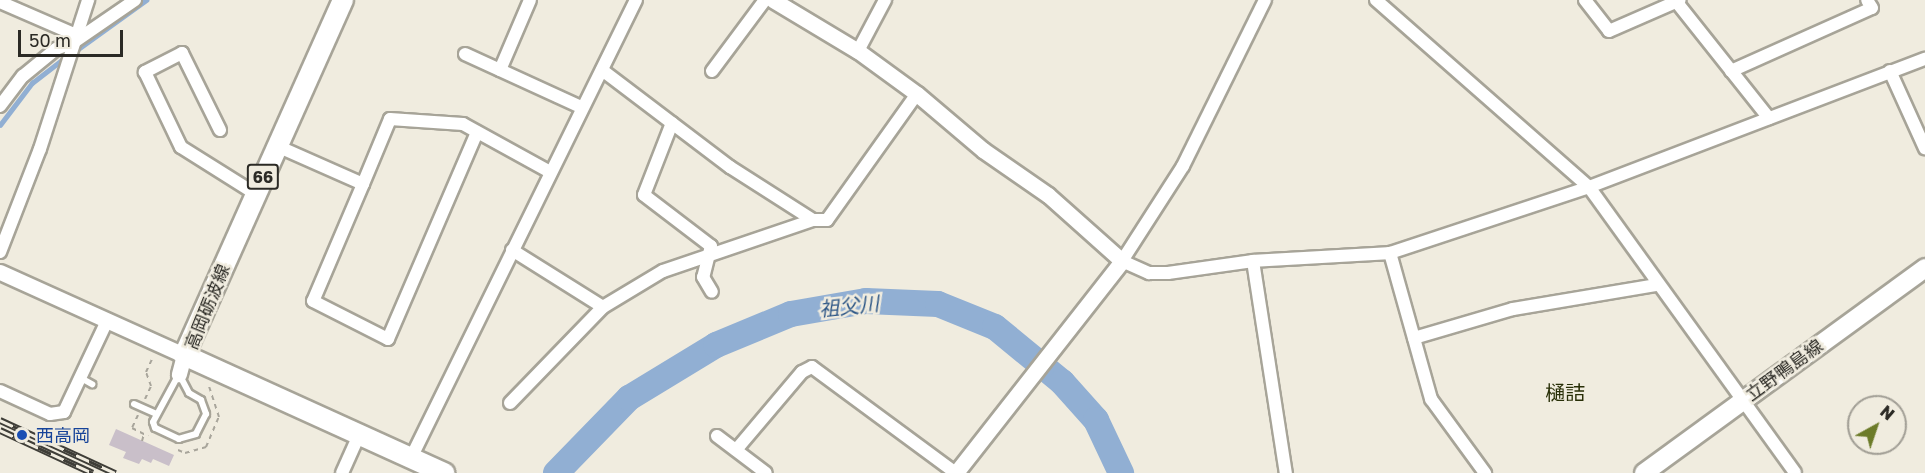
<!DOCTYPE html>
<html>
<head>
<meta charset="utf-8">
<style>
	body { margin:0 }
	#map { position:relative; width:1925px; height:473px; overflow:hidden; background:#f0ecdf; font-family:"Golos Text","Noto Sans JP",sans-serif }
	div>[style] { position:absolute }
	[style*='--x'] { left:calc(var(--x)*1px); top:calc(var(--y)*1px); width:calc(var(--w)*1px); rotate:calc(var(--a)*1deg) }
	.stream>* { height:4.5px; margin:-2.25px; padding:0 2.25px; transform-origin:2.25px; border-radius:2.25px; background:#91afd3 }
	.river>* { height:26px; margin:-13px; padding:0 13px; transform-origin:13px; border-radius:13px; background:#91afd3 }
	.building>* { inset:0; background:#c9bfc9 }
	.path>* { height:2px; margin-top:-1px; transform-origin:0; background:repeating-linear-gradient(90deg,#a8a59b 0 4.5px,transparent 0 9px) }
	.roads { filter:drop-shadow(2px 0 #a7a498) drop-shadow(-2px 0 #a7a498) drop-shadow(0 2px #a7a498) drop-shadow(0 -2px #a7a498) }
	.service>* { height:6px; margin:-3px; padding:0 3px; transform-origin:3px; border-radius:3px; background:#fff }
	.minor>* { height:12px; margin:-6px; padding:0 6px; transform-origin:6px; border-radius:6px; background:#fff }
	.tertiary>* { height:15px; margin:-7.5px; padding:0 7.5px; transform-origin:7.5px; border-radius:7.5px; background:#fff }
	.secondary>* { height:18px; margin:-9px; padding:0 9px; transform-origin:9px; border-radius:9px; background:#fff }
	.primary>* { height:20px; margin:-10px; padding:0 10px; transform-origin:10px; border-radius:10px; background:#fff }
	.rail>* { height:7px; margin-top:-3.5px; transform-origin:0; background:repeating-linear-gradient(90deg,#f0ecdf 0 14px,#3f3e38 0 28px); box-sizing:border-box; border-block:2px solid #3f3e38 }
	.dots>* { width:16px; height:16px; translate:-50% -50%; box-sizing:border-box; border:3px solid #f0ecdf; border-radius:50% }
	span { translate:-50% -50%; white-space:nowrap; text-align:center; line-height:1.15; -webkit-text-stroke:5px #f0ecdf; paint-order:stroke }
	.shield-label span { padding:2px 4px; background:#f0ecdf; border:2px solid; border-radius:4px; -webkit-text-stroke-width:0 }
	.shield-label { font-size:16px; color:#2b2a25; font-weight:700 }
	.street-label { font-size:18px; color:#2b2a25 }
	.transit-label { font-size:18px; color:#164399 }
	.left { translate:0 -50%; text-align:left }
	.water-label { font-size:20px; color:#2b5585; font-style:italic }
	.neighbourhood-label { font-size:20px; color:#282f07 }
	.north { position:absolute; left:1847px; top:395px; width:60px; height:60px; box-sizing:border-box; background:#f0ecdf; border:2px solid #a19e95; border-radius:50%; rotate:40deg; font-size:16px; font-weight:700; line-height:24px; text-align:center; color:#2b2a25 }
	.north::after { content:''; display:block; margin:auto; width:21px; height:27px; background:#6c7b29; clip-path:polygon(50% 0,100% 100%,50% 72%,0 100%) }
	.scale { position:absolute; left:18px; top:30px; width:105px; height:27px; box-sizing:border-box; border:3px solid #2b2a25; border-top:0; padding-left:8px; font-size:18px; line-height:21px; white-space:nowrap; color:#2b2a25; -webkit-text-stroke:4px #f0ecdf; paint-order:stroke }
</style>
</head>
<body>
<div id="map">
	<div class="stream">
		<i style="--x:74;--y:52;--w:89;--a:-35.8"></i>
		<i style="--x:0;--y:125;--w:53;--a:-52.7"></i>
		<i style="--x:32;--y:83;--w:44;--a:-37.6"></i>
	</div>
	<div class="river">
		<i style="--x:556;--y:473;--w:105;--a:-45.8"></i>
		<i style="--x:629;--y:398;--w:102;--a:-31.3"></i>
		<i style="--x:716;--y:345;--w:81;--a:-22.5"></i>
		<i style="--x:791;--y:314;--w:76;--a:-9.8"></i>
		<i style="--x:866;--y:301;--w:72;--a:2.4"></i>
		<i style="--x:938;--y:304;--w:61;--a:22"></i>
		<i style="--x:995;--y:327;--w:87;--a:39.4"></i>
		<i style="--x:1062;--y:382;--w:51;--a:48.2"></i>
		<i style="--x:1096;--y:420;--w:59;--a:64.7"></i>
	</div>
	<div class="building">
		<i style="clip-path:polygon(116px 429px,174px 455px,169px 466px,153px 459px,151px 463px,142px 459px,139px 464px,123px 458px,126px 452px,109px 445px)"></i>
	</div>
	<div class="path">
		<i style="--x:145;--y:399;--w:14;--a:-65"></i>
		<i style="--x:151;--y:386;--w:15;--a:-110"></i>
		<i style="--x:146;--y:372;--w:17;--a:-65"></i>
		<i style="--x:138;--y:415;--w:14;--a:115"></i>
		<i style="--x:132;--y:428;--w:18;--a:27"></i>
		<i style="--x:142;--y:441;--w:7;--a:-74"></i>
		<i style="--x:178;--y:450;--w:8;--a:23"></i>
		<i style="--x:185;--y:453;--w:22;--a:-16"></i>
		<i style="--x:206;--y:447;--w:33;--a:-67"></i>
		<i style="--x:219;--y:417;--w:35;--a:-108"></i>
	</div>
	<div class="roads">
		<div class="service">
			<i style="--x:179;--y:374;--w:21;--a:62"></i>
			<i style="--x:189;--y:393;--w:14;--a:30"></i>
			<i style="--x:201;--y:400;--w:15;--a:70"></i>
			<i style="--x:206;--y:414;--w:22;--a:117"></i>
			<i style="--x:196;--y:434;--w:18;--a:164"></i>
			<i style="--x:179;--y:439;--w:26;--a:-155"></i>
			<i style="--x:155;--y:428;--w:6;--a:-108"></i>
			<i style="--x:153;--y:422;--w:55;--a:-61.6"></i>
			<i style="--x:81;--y:378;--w:13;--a:29"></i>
			<i style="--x:134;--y:404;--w:24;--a:24"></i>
		</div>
		<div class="minor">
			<i style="--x:1265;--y:0;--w:185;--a:116.3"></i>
			<i style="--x:1183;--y:166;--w:113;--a:122.7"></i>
			<i style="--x:1122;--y:261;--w:30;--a:24"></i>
			<i style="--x:1149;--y:273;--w:19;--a:0"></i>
			<i style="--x:1168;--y:273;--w:86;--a:-8"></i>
			<i style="--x:1253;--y:261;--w:137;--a:-3.3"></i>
			<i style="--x:1390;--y:253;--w:210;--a:-18.3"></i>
			<i style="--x:1589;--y:187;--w:360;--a:-20.9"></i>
			<i style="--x:1376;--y:0;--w:283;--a:41.3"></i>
			<i style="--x:1589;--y:187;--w:352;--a:54.2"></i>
			<i style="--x:1585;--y:0;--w:39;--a:52"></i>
			<i style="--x:1609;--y:31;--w:77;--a:-23.6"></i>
			<i style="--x:1675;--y:0;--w:151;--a:51.5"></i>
			<i style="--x:0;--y:2;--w:83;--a:23.5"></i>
			<i style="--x:858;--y:51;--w:58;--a:-62.1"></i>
			<i style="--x:465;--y:54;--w:128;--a:24.6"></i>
			<i style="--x:500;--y:70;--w:76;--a:-66.8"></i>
			<i style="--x:602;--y:70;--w:161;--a:37.2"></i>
			<i style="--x:730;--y:167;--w:98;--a:32.6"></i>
			<i style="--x:712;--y:71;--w:89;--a:-53.3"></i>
			<i style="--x:1731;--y:71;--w:154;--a:-24.1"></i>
			<i style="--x:1872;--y:8;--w:9;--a:-122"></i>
			<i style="--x:1890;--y:71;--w:85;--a:65.6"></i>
			<i style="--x:0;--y:106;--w:38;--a:-53"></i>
			<i style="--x:23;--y:76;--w:43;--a:-39.3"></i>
			<i style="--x:56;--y:49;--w:19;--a:-21"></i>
			<i style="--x:74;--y:42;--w:74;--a:-34.5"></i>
			<i style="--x:672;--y:123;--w:77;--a:111.3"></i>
			<i style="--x:644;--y:195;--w:84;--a:37.3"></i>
			<i style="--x:711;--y:246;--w:32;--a:104"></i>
			<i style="--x:703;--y:277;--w:17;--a:59"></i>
			<i style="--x:220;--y:130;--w:86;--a:-116.3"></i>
			<i style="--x:182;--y:53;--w:42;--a:152.8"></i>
			<i style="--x:145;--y:72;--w:83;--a:64.4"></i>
			<i style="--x:181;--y:147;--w:89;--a:32.1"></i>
			<i style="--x:277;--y:146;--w:94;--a:23.8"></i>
			<i style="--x:363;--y:184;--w:70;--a:-67.4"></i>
			<i style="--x:390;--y:119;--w:73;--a:3.9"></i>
			<i style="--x:463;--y:124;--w:99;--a:28.9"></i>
			<i style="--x:363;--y:184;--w:127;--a:113.1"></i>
			<i style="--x:313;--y:301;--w:84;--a:26.9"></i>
			<i style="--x:388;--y:339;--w:225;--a:-66.7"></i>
			<i style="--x:512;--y:250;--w:107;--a:32.1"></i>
			<i style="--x:603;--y:307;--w:70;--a:-31"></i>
			<i style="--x:663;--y:271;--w:158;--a:-18.8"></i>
			<i style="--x:813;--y:220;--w:14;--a:0"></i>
			<i style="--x:827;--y:220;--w:155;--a:-54.5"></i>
			<i style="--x:0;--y:252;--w:110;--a:-68.8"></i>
			<i style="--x:40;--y:149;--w:157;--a:-72.1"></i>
			<i style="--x:1390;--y:253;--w:152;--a:74.3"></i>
			<i style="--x:1431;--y:399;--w:92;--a:53.9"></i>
			<i style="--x:1253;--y:261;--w:215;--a:81.2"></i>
			<i style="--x:1414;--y:338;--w:103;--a:-16.3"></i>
			<i style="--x:1513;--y:309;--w:146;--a:-9.5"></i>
			<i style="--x:0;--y:391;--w:55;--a:24.7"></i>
			<i style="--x:50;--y:414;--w:14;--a:-8"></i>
			<i style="--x:64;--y:412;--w:101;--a:-64.7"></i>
			<i style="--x:510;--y:403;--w:134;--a:-45.9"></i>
			<i style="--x:717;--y:436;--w:61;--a:37.1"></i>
			<i style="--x:736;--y:450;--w:102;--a:-49.8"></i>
			<i style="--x:802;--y:372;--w:11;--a:-27"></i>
			<i style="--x:812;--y:367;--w:179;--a:36.4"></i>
			<i style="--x:411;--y:458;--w:510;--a:-63.84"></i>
			<i style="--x:342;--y:473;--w:42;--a:-65.9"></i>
		</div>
		<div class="tertiary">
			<i style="--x:773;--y:0;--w:99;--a:31"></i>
			<i style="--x:858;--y:51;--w:73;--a:36.1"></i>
			<i style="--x:917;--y:94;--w:87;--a:40.3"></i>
			<i style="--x:983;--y:150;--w:79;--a:34.7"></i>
			<i style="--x:1048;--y:195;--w:99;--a:41.7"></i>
			<i style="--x:1122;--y:261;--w:269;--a:128.1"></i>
			<i style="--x:0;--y:272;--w:202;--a:24.3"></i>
			<i style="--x:184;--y:355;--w:20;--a:105"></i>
		</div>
		<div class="secondary">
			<i style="--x:1644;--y:473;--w:348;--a:-36.1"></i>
		</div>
		<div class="primary">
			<i style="--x:343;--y:0;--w:389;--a:114.1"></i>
			<i style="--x:184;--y:355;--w:286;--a:24.4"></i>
		</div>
	</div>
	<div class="rail">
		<i style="--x:0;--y:420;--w:127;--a:24.7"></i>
		<i style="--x:0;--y:430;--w:102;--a:24.8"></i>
	</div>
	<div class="dots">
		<i style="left:22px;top:435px;background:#1a4fb4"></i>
	</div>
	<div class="shield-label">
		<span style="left:263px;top:177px">66</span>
	</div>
	<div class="street-label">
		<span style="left:207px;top:307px;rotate:-68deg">高岡砺波線</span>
		<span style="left:1784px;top:370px;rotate:-36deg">立野鴨島線</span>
	</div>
	<div class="transit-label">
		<span class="left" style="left:36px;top:435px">西高岡</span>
	</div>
	<div class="water-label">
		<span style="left:849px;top:306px;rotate:-6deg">祖父川</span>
	</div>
	<div class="neighbourhood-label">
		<span style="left:1565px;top:392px">樋詰</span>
	</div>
	<div class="north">N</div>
	<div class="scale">50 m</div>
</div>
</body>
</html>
